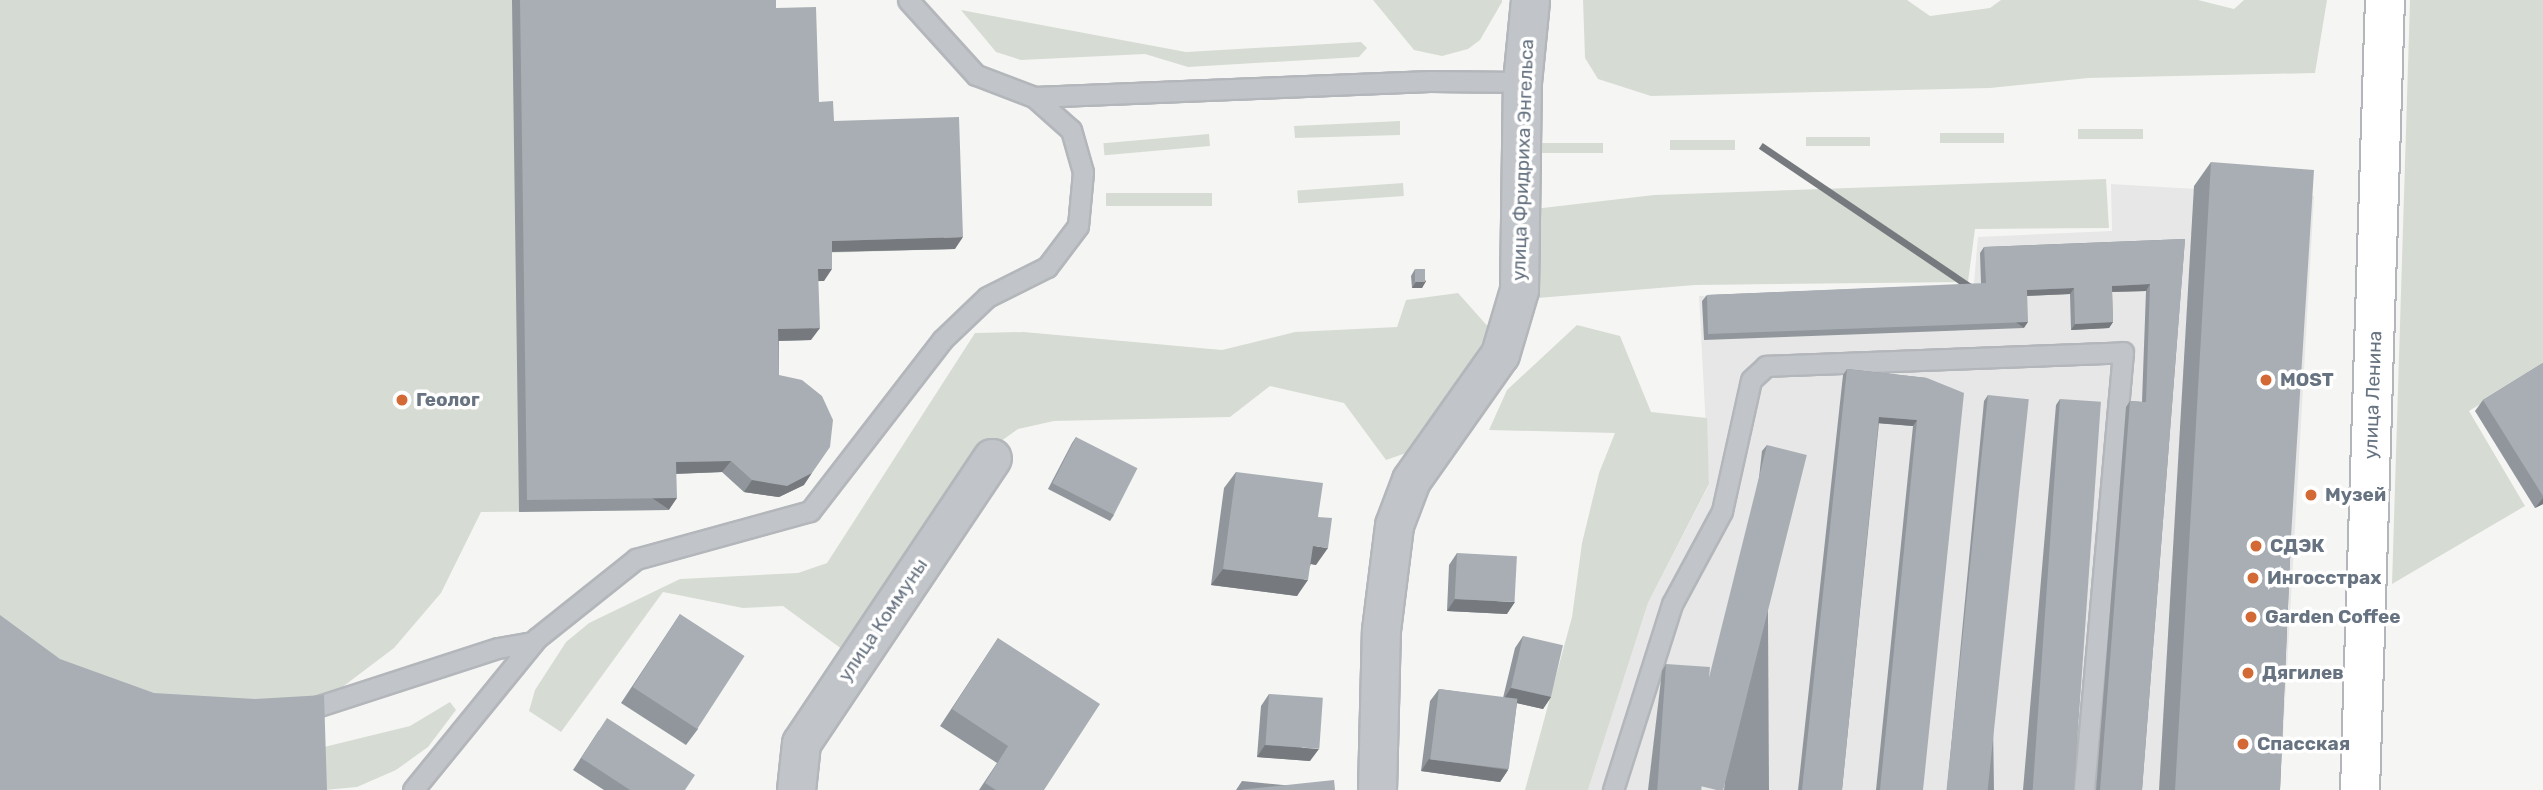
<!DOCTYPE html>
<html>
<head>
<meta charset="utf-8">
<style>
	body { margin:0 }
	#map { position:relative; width:2543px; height:790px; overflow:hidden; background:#f5f6f3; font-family:Rubik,sans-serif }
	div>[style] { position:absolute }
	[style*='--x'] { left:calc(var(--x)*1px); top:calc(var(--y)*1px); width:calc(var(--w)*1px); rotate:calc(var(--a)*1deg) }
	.built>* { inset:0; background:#e6e7e6 }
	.green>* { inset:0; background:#d6dcd4; transform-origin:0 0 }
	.roads { filter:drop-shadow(2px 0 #b3b6ba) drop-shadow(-2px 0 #b3b6ba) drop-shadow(0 2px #b3b6ba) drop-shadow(0 -2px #b3b6ba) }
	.service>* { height:19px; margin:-9.5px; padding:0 9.5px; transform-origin:9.5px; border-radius:9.5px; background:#c1c4c8 }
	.minor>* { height:37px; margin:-18.5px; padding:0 18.5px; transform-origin:18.5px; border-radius:18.5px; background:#c1c4c8 }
	.primary>* { height:38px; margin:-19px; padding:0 19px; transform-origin:19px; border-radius:19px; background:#fff }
	.wall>* { inset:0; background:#90969b }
	.shaded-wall>* { inset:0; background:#767a7e; transform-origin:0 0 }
	.building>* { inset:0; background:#a8aeb4; transform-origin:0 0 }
	.dots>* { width:19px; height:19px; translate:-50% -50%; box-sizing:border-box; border:4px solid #fff; border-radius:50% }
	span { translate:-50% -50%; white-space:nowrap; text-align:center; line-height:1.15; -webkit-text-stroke:7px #fff; paint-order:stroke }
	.street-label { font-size:19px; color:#677381 }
	.poi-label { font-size:19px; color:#677381; font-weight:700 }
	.left { translate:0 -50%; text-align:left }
</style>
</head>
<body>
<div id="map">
	<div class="built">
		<i style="clip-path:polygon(2111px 184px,2314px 196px,2280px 790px,1588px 790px,1648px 603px,1709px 485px,1699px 296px,1974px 283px,1978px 237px,2112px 231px)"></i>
	</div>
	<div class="green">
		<i style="clip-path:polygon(0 0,768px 0,811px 113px,826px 133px,951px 129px,955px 249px,823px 253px,824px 281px,809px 282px,811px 340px,771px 341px,779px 497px,744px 492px,722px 472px,668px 474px,669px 510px,481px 512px,441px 593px,394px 648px,316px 707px,0 790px)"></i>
		<i style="clip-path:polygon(1373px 0,1502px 0,1502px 2px,1480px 40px,1468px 49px,1442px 56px,1414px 50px)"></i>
		<i style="clip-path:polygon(1583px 0,1907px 0,1930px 16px,1990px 8px,2001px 0,2198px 0,2234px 9px,2244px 0,2327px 0,2315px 73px,2088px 78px,1990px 88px,1651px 96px,1598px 79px,1585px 58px)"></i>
		<i style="clip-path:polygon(2410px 0,2543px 0,2543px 366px,2469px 411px,2525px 506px,2392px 584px)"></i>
		<i style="clip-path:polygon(961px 10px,1186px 52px,1361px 42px,1367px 48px,1359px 57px,1188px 67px,1145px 54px,1021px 60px,996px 52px)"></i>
		<i style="clip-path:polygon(1400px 121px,1400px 135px,1295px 138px,1294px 126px)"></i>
		<i style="left:2143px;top:129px;width:10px;height:65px;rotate:90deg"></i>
		<i style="left:2004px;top:133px;width:10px;height:64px;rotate:90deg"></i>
		<i style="left:1209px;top:134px;width:12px;height:106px;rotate:85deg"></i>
		<i style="left:1870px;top:137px;width:9px;height:64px;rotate:90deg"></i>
		<i style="left:1735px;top:140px;width:10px;height:65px;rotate:90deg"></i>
		<i style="left:1603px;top:143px;width:10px;height:64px;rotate:90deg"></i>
		<i style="clip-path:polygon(2106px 179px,2109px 228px,1975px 229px,1968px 282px,1695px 285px,1538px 298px,1534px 209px,1654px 195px)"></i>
		<i style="left:1403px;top:183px;width:13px;height:106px;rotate:86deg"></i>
		<i style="left:1212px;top:193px;width:13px;height:106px;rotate:90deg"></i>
		<i style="clip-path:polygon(1458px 293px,1491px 330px,1409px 452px,1386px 460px,1344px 403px,1270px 386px,1230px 417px,1054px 421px,1018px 429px,969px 464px,850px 655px,783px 606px,743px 608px,663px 592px,561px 732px,529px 711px,535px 690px,566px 642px,589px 623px,680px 579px,798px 573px,827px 563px,975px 333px,1024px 332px,1222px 350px,1295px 332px,1397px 327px,1406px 300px)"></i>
		<i style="clip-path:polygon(1577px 325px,1620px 336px,1651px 412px,1707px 418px,1709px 484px,1648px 603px,1588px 790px,1525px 790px,1572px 617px,1582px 543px,1599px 473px,1615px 433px,1489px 430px,1507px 390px)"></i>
		<i style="clip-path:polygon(450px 702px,456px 710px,428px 747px,396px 770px,357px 787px,325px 790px,324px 747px,410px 726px)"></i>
	</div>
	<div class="roads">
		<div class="service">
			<i style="--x:1034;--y:97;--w:396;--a:-2.3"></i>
			<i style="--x:1430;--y:81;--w:92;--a:0.6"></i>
			<i style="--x:316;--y:707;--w:191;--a:-18"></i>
			<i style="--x:498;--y:648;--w:36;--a:-10"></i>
			<i style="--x:413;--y:790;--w:196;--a:-50.8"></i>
			<i style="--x:537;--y:638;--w:127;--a:-38.6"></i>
			<i style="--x:636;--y:559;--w:180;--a:-15.4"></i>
			<i style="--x:810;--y:511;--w:216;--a:-52.3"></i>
			<i style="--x:942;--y:340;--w:62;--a:-43.7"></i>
			<i style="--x:987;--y:297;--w:67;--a:-26.6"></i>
			<i style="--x:1047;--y:267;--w:51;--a:-52.9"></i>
			<i style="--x:1078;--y:226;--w:54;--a:-84.7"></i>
			<i style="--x:1083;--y:172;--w:44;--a:-105.9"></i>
			<i style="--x:1071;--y:130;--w:50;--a:-138.3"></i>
			<i style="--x:1034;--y:97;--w:62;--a:-159.2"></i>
			<i style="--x:976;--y:75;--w:101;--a:-132.2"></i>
			<i style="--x:1613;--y:790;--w:195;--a:-72.4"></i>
			<i style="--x:1672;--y:604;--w:106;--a:-61.7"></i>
			<i style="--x:1722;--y:511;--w:134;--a:-77.5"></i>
			<i style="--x:1751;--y:380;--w:21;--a:-43"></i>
			<i style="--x:1766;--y:366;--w:357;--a:-2.2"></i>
			<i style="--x:2123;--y:352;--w:440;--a:95.1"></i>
		</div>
		<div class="minor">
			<i style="--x:796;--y:790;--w:47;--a:-83.9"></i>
			<i style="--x:801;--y:743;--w:343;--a:-56.2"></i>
			<i style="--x:1377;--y:790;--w:160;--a:-88.6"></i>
			<i style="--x:1381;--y:630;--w:106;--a:-82.9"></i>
			<i style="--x:1394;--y:525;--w:48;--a:-69.3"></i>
			<i style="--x:1411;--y:480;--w:154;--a:-54.8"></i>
			<i style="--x:1500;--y:354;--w:67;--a:-73.5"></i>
			<i style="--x:1519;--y:290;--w:208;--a:-89.2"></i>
			<i style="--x:1522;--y:82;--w:82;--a:-84.4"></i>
		</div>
		<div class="primary">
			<i style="--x:2360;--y:790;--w:790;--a:-88.19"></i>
		</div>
	</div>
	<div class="wall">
		<i style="clip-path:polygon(512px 0,776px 0,776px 8px,819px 102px,834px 121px,955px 249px,832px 252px,824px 281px,818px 281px,811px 340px,779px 341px,779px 375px,804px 485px,779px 497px,744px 492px,722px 472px,676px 474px,669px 510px,519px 512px)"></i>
		<i style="clip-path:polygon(2211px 162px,2291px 537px,2280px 790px,2159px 790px,2194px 186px)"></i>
		<i style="clip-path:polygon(2185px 239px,2142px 790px,2096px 790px,2126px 407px,2130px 401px,2142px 402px,2146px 291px,2112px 292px,2113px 322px,2109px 328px,2071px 330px,2070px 294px,2027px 296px,2024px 328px,1704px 340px,1702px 301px,1707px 295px,1981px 284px,1980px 253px,1984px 247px)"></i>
		<i style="clip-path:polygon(1415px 269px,1426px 281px,1422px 288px,1412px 288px,1411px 276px)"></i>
		<i style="clip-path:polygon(2543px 363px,2543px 504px,2535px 508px,2475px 411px,2483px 400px)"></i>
		<i style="clip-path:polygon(1847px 369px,1927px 378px,1923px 790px,1876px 790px,1913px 426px,1879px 423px,1842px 790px,1798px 790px,1843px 375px)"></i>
		<i style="clip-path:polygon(1988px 395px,1994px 790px,1947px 790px,1984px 401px)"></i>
		<i style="clip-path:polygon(2060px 399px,2068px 790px,2023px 790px,2056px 405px)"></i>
		<i style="clip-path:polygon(1076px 437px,1114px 515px,1110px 521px,1048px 489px,1072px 443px)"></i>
		<i style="clip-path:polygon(1767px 445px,1769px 790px,1724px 790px,1762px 451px)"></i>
		<i style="clip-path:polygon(1236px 472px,1318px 517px,1316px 565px,1311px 564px,1297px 596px,1211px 585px,1224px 488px)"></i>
		<i style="clip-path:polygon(1457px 553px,1507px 614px,1447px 611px,1449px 565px)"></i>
		<i style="clip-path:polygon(680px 614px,698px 729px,686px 745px,621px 703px)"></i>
		<i style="clip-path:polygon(1523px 636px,1551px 697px,1543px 709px,1517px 703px,1508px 770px,1500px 782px,1421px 771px,1430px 701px,1439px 689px,1503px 698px,1515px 648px)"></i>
		<i style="clip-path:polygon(998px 638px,1044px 790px,979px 790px,997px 763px,940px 726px)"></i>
		<i style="clip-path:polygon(1666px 664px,1697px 790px,1648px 790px,1662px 671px)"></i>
		<i style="clip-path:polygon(1269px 694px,1310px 761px,1257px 757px,1261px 706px)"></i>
		<i style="clip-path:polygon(599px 730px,685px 790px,604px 790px,573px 770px)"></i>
		<i style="clip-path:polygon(1242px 781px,1335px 790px,1236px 790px)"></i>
	</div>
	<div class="shaded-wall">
		<i style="clip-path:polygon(963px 237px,955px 249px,823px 252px,832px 241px)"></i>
		<i style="clip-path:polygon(818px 269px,832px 269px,824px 281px,809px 281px)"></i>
		<i style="clip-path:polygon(1426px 281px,1422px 288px,1412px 288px,1416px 282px)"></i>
		<i style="clip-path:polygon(2150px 284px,2146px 291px,2107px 292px,2112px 286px)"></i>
		<i style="clip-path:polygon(2074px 288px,2070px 294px,2023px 296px,2027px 290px)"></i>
		<i style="left:2028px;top:322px;width:7px;height:320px;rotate:124deg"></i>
		<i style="clip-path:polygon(2113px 322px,2109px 328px,2071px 330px,2075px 324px)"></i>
		<i style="clip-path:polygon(820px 328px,811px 340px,770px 341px,778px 329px)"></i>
		<i style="clip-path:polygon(1879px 417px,1917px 420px,1913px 426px,1875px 423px)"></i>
		<i style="clip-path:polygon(731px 461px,722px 472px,668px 474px,676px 462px)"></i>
		<i style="clip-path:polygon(812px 473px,804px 485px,779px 497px,744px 492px,752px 480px)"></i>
		<i style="left:677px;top:498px;width:14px;height:150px;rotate:124deg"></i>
		<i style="clip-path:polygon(2543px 498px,2543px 504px,2535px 508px)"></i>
		<i style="clip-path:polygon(1313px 546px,1328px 548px,1316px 565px,1301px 562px)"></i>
		<i style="clip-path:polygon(1223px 569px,1308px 580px,1297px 596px,1211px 585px)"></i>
		<i style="clip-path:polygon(1455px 599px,1515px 602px,1507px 614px,1447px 611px)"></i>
		<i style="clip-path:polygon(1511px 688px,1551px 697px,1543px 709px,1503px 700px)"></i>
		<i style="clip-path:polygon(1265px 745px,1319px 749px,1310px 761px,1257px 757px)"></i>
		<i style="clip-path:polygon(1429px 759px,1508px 770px,1500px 782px,1421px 771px)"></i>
	</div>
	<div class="building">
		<i style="clip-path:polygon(520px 0,776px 0,776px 8px,816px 7px,819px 102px,833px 101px,834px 121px,959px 117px,963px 237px,832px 241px,832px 269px,818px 269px,820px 328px,778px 329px,779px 375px,802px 380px,822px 396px,833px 420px,830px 447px,812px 473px,787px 486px,752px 480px,731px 461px,676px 462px,677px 498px,527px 500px)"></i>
		<i style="clip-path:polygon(2211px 162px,2314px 170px,2291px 537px,2280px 790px,2175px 790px)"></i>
		<i style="clip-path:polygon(2185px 239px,2142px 790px,2100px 790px,2130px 401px,2146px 402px,2150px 284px,2112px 286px,2113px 322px,2075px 324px,2074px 288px,2027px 290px,2028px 322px,1708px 334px,1707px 295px,1986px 283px,1984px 247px)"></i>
		<i style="left:1415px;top:269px;width:10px;height:13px"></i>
		<i style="clip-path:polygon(2543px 363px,2543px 496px,2483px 400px)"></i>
		<i style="clip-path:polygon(1847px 369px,1927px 378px,1964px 393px,1923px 790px,1880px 790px,1917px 420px,1879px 417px,1842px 790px,1802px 790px)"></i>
		<i style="left:1988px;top:395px;width:41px;height:397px;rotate:6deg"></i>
		<i style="left:2060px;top:399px;width:41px;height:392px;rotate:4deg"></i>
		<i style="left:1076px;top:437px;width:69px;height:52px;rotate:27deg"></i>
		<i style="left:1767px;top:445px;width:41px;height:347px;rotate:14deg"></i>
		<i style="clip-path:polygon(1236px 472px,1323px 483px,1318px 517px,1332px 518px,1328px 548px,1313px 546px,1308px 580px,1223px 569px)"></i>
		<i style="left:1457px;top:553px;width:60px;height:46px;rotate:3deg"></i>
		<i style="left:680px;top:614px;width:77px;height:87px;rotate:33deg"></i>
		<i style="clip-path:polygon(0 615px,60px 659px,154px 693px,255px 699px,324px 695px,327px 790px,0 790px)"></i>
		<i style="left:1523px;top:636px;width:41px;height:53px;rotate:13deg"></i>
		<i style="clip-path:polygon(998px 638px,1100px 704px,1044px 790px,996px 790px,985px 783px,1008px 746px,952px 709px)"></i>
		<i style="left:1666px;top:664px;width:44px;height:127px;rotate:4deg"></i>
		<i style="left:1439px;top:689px;width:79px;height:71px;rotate:7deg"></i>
		<i style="left:1269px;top:694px;width:54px;height:51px;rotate:4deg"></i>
		<i style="clip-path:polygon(607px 718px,695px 775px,685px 790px,630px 790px,581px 758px)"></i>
		<i style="left:1334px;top:780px;width:10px;height:92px;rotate:84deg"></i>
	</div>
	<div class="dots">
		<i style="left:2266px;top:380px;background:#d36a35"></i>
		<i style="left:402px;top:400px;background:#d36a35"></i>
		<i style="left:2311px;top:495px;background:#d36a35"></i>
		<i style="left:2256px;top:546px;background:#d36a35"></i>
		<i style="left:2253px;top:578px;background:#d36a35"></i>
		<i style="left:2251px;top:617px;background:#d36a35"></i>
		<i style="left:2248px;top:673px;background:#d36a35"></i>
		<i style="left:2243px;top:744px;background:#d36a35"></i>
	</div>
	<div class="street-label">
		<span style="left:1523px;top:160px;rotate:-88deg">улица Фридриха Энгельса</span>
		<span style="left:2373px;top:395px;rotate:-88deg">улица Ленина</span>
		<span style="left:883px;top:620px;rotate:-56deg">улица Коммуны</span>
	</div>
	<div class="poi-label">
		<span class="left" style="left:2280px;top:380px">MOST</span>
		<span class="left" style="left:416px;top:400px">Геолог</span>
		<span class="left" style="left:2325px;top:495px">Музей</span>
		<span class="left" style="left:2270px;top:546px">СДЭК</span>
		<span class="left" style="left:2267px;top:578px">Ингосстрах</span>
		<span class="left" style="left:2265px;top:617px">Garden Coffee</span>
		<span class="left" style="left:2262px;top:673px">Дягилев</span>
		<span class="left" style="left:2257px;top:744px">Спасская</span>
	</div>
</div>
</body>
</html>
